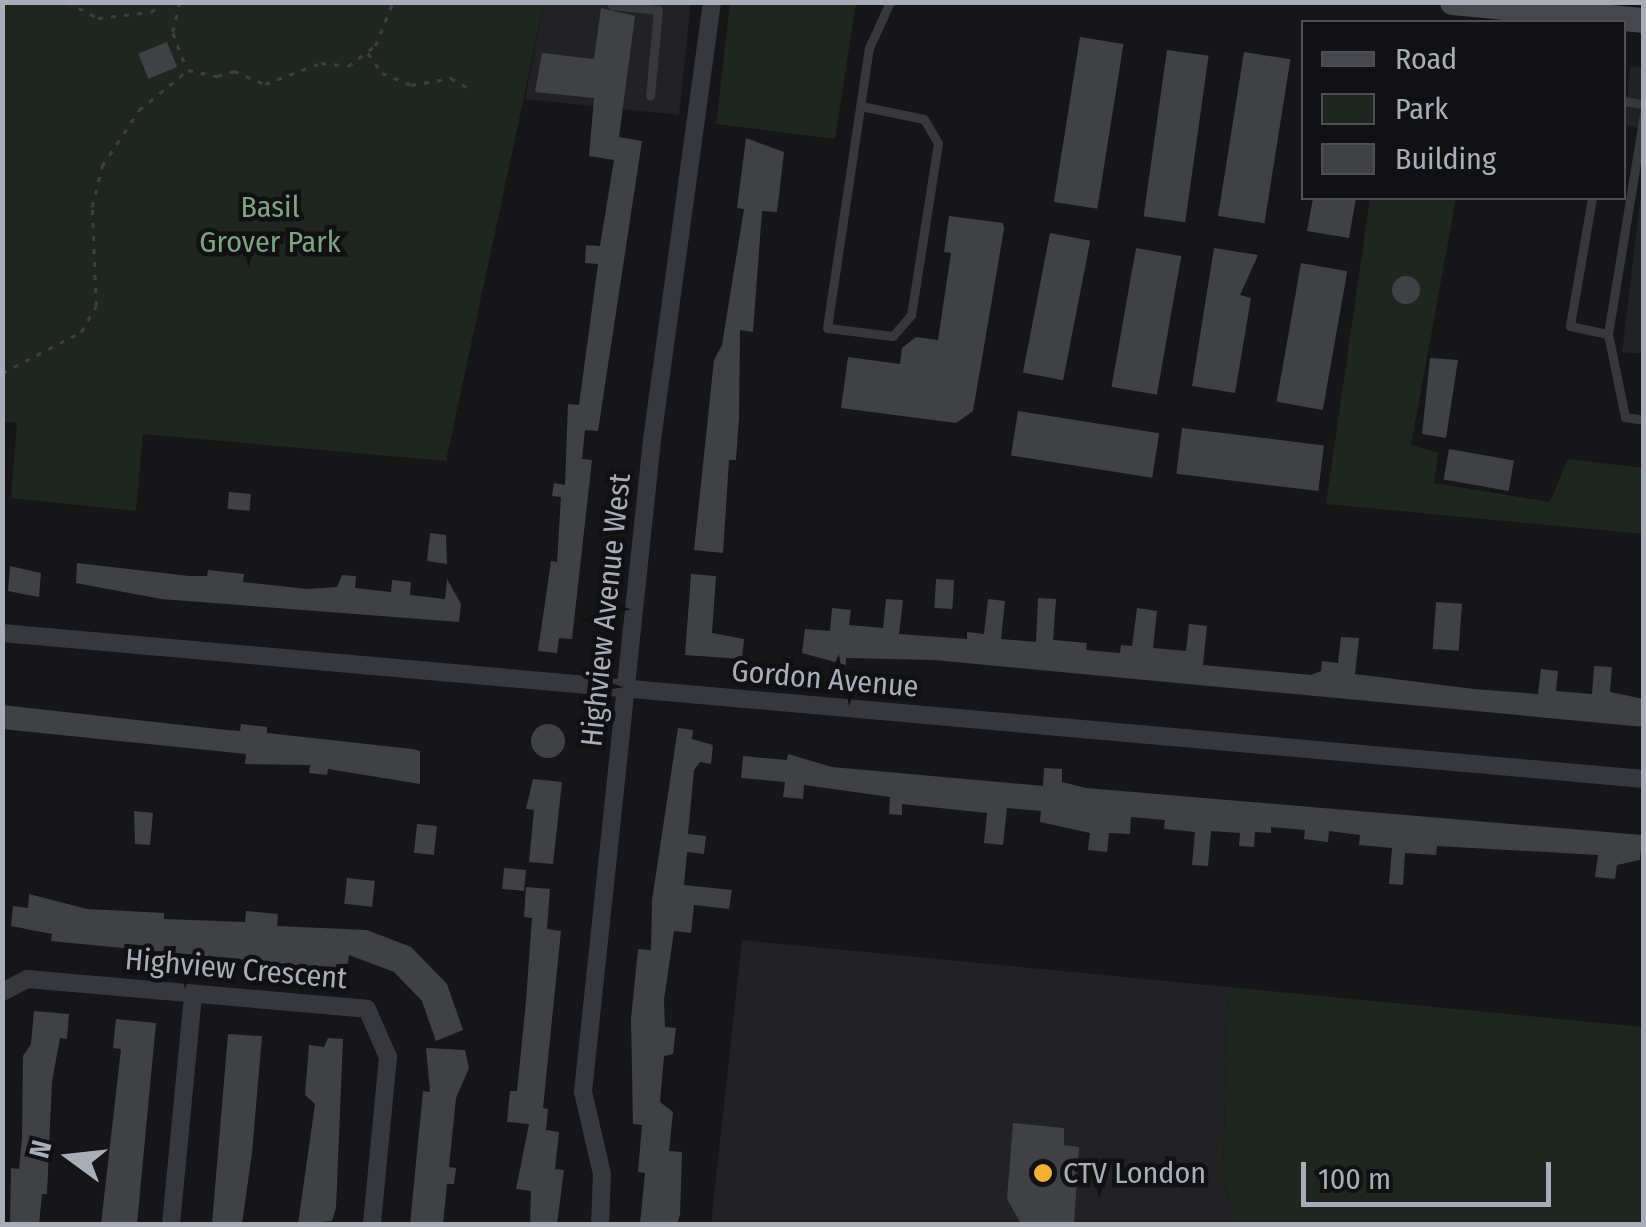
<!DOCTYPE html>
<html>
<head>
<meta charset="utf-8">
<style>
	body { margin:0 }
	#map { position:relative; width:1646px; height:1227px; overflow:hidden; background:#161618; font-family:"Fira Sans Condensed",sans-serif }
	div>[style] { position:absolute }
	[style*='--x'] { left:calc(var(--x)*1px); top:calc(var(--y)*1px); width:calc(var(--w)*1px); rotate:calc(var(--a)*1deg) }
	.built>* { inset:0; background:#222225 }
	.green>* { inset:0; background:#1e261f }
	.building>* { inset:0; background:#404145; transform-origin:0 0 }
	.round { border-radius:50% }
	.path>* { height:2.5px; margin-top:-1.25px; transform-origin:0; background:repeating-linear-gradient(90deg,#3d3f44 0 5px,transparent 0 13px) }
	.service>* { height:9px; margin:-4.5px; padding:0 4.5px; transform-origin:4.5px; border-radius:4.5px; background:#37383d }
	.minor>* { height:18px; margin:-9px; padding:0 9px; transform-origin:9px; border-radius:9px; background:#37383d }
	.secondary>* { height:25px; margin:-12.5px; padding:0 12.5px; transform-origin:12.5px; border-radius:12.5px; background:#45474d }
	.dots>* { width:28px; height:28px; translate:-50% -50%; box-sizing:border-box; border:5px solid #111113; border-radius:50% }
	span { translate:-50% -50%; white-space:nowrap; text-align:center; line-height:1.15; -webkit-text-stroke:9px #111113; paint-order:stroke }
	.park-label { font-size:30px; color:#7fa381 }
	.street-label { font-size:30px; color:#a8adb8 }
	.poi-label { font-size:30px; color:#a8adb8 }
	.left { translate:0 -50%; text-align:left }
	.frame { position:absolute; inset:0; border:5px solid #a8adb8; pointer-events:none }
	.legend { position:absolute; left:1301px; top:20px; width:325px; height:180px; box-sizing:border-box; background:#111113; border:2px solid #4d4f55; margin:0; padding:12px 18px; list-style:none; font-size:30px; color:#a8adb8 }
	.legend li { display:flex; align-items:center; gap:20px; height:50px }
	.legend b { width:50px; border:2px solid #4d4f55 }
	.north { position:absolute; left:20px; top:1107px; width:100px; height:100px; -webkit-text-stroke:8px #111113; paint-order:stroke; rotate:285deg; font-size:28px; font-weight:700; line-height:40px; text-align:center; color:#a8adb8 }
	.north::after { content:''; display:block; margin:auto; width:35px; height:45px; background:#a8adb8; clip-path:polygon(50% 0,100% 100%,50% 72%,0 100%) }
	.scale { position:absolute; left:1301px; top:1162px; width:250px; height:45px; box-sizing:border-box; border:5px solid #a8adb8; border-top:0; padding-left:12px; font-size:30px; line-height:35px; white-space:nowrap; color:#a8adb8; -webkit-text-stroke:8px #111113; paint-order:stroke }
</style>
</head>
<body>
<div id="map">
	<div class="built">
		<i style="clip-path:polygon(544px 3px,691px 3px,679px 115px,525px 99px)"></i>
		<i style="clip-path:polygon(1631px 66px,1643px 68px,1643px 129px,1624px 125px)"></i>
		<i style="clip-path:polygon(1643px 178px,1643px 354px,1622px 352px)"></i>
		<i style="clip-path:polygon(742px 940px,1228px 987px,1223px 1173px,1234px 1224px,711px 1224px)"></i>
	</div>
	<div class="green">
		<i style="clip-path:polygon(3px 3px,544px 3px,446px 461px,143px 434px,136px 511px,11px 498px,17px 423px,3px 421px)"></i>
		<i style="clip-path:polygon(730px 3px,856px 3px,835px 139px,716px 124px)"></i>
		<i style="clip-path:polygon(1370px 198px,1456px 198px,1411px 445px,1439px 453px,1434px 483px,1550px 502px,1568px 459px,1643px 468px,1643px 534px,1326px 504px)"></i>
		<i style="clip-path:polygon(1228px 987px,1643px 1027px,1643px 1224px,1234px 1224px,1223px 1173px)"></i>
	</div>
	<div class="building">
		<i style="clip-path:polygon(601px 8px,635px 16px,619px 137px,642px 141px,598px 431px,585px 430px,582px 459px,592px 460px,572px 639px,559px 638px,557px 653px,538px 651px,551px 561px,557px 562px,561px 497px,552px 496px,554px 483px,565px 485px,568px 404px,579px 405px,598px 264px,585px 263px,586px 245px,600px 246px,614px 160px,589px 156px,594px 98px,535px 92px,542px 53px,594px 59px)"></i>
		<i style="left:1080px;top:37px;width:44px;height:167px;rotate:9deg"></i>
		<i style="left:167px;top:42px;width:27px;height:31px;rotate:68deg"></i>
		<i style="left:1167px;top:50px;width:42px;height:168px;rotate:8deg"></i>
		<i style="left:1244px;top:52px;width:47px;height:166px;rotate:9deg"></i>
		<i style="clip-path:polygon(746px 138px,784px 152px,777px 212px,762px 211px,753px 332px,740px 330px,739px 418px,736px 460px,729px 460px,723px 553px,694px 550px,714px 360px,722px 345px,744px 209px,737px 208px)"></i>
		<i style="clip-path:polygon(1313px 198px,1356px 198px,1349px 238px,1307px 231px)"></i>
		<i style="clip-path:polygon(949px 216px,1003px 223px,1004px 229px,973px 411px,956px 423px,841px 408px,848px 357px,900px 364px,902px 348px,916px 337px,938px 340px,951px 253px,944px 252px)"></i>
		<i style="left:1050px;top:233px;width:41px;height:142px;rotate:11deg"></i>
		<i style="left:1136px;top:248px;width:46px;height:141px;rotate:10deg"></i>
		<i style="clip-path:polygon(1214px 248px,1258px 255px,1240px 295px,1251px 298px,1235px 393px,1192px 386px)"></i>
		<i style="left:1301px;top:263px;width:47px;height:141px;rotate:10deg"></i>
		<i class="round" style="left:1392px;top:276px;width:28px;height:28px"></i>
		<i style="clip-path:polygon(1430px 358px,1458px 360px,1446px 438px,1422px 434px)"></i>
		<i style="left:1018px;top:411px;width:143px;height:45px;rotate:9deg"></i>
		<i style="left:1182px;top:428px;width:143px;height:46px;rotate:7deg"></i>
		<i style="left:1449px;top:449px;width:66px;height:31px;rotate:10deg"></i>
		<i style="left:229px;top:492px;width:22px;height:17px;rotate:5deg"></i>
		<i style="clip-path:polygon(430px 533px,446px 535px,447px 564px,427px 561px)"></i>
		<i style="clip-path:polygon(77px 563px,189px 576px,207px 576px,208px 570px,244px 574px,243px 582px,307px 589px,337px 587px,342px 575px,356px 576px,355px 588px,391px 592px,392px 580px,411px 582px,410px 595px,445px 599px,447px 579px,461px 604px,459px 622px,161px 599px,76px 583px)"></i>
		<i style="clip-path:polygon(10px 566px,41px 573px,39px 597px,8px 591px)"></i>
		<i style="clip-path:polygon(691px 574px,716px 576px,712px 633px,744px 639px,742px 659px,685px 655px)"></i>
		<i style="left:936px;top:579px;width:18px;height:29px;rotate:3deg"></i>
		<i style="clip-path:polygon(1038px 598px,1056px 599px,1053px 640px,1087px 643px,1086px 650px,1120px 653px,1121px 645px,1132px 646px,1137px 608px,1157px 611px,1153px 648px,1186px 651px,1189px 624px,1207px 626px,1203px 665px,1311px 675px,1321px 671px,1322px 661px,1338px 663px,1341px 637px,1359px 638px,1355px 674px,1474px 689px,1538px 694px,1541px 669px,1558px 671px,1556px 691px,1592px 694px,1594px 666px,1612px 667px,1610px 692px,1644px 699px,1644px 727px,934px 660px,846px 658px,846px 665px,802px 653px,805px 629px,830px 631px,832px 608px,851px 610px,849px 625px,883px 628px,886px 599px,903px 600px,899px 634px,967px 639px,967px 632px,984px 634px,988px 599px,1005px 601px,1001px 639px,1036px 642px)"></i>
		<i style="left:1436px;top:602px;width:26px;height:47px;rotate:4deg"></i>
		<i style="clip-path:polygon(2px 705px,227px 730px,240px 731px,241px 724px,267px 727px,267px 733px,412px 749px,420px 751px,420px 784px,328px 769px,327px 775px,309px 773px,310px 765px,245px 764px,246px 754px,2px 729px)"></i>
		<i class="round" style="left:531px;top:724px;width:34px;height:34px"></i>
		<i style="clip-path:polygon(678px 728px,693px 730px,692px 739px,713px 745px,711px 764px,700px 762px,694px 770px,688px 834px,706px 836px,704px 854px,687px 852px,684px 885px,732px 890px,729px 909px,694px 905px,691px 933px,674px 931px,664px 1000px,665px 1027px,676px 1028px,673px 1054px,664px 1056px,660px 1102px,673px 1112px,669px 1151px,682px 1152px,680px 1215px,677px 1224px,640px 1224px,645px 1173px,638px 1172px,642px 1125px,633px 1124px,631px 1019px,638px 949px,651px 950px,652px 900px)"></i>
		<i style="clip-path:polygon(788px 754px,832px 767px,1043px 786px,1044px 768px,1062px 769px,1062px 782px,1086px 788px,1642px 835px,1640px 860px,1617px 865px,1615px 879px,1595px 877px,1598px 855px,1437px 846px,1436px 855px,1405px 853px,1403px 885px,1389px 884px,1392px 848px,1359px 845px,1360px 835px,1329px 831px,1328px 842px,1304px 839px,1305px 830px,1271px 827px,1271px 833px,1255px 832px,1254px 847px,1239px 846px,1240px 833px,1211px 831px,1208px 866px,1192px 865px,1195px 832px,1164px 829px,1165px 820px,1131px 817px,1130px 834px,1109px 833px,1107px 852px,1088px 850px,1090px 833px,1040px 822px,1041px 811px,1007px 808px,1003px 845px,984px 843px,987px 813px,902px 804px,902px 815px,889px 814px,890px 797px,804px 785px,803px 799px,783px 797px,785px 782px,741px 778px,743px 756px,787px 760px)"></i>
		<i style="clip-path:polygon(533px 779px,562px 782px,553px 864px,529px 862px,534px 810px,526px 809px)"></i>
		<i style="clip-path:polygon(134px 811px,153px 813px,150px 845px,135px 844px)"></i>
		<i style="left:417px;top:824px;width:20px;height:29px;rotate:6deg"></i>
		<i style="left:504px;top:868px;width:22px;height:21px;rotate:5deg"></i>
		<i style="left:347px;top:878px;width:28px;height:26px;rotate:6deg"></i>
		<i style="clip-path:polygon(526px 887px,550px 889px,547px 929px,561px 931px,543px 1108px,548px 1109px,546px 1130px,559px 1132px,555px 1169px,564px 1170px,557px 1224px,530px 1224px,531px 1191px,516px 1189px,529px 1124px,507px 1122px,510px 1091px,517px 1091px,526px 1001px,532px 918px,524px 917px)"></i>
		<i style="clip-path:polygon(29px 894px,87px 909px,164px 913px,164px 919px,245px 922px,246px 911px,278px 914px,277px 926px,367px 930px,411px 947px,447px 984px,463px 1030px,436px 1041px,422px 1001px,394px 972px,349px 955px,347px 970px,51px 941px,52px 934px,11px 926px,13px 906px,28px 908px)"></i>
		<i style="clip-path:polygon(34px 1011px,69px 1014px,67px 1039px,60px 1038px,52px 1081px,47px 1194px,42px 1194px,39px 1224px,10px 1224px,11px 1168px,19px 1169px,22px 1138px,23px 1056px,31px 1044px)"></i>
		<i style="clip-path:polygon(116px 1019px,156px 1023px,137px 1224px,101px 1224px,121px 1049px,113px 1048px)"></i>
		<i style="clip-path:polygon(228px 1034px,262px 1036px,252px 1153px,242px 1224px,212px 1224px)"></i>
		<i style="clip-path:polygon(328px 1038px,343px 1039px,336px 1208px,332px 1221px,298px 1224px,315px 1104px,305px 1095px,309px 1045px,324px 1047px)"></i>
		<i style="clip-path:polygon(426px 1048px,465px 1050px,469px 1068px,456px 1098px,449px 1167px,456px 1168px,454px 1184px,447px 1184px,443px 1224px,410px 1224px,423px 1091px,430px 1092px)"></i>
		<i style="clip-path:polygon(1013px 1123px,1064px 1128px,1064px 1145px,1079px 1147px,1074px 1224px,1021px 1224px,1007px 1199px)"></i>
	</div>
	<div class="path">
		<i style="--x:67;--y:2;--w:35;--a:27"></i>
		<i style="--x:98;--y:18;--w:53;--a:-6.5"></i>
		<i style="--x:151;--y:12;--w:16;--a:-40"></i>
		<i style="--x:180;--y:2;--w:32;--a:103"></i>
		<i style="--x:173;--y:33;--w:39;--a:69"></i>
		<i style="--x:368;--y:53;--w:24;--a:55"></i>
		<i style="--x:382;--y:73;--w:31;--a:22"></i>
		<i style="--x:411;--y:85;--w:41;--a:-9.9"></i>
		<i style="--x:451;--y:78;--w:20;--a:30"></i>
		<i style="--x:2;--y:373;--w:89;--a:-27.4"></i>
		<i style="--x:81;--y:332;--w:30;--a:-60"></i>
		<i style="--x:96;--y:306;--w:99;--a:-92.3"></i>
		<i style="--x:92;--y:207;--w:42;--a:-76.3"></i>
		<i style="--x:102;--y:166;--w:67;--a:-56.5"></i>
		<i style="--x:139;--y:110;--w:63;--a:-39.2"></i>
		<i style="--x:188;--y:70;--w:30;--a:12"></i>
		<i style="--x:217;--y:76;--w:18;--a:-16"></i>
		<i style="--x:234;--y:71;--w:34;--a:23"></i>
		<i style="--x:265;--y:84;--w:60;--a:-20.6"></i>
		<i style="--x:321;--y:63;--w:27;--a:6"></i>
		<i style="--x:348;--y:66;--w:34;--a:-37"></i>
		<i style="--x:375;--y:46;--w:48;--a:-67.8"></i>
	</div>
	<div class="service">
		<i style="--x:612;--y:5;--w:46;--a:6.2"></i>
		<i style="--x:658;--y:10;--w:86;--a:95.3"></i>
		<i style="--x:1624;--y:101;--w:20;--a:9"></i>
		<i style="--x:861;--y:106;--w:64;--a:11.7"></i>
		<i style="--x:924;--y:119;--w:28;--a:60"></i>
		<i style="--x:938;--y:143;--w:174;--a:98.9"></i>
		<i style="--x:911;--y:315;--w:28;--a:131"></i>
		<i style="--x:893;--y:336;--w:66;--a:-173.1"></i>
		<i style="--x:827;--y:328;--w:283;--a:-81.5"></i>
		<i style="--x:869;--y:48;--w:51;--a:-65.5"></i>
		<i style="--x:1592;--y:198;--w:130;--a:99.8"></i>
		<i style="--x:1570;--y:326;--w:39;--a:12"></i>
		<i style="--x:1608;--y:334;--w:85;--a:78.4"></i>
		<i style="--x:1625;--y:417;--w:19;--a:9"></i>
		<i style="--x:1608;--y:334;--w:222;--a:-80.7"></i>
	</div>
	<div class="minor">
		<i style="--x:2;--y:633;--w:1648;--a:5.08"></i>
		<i style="--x:2;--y:992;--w:28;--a:-27"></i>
		<i style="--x:27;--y:979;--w:341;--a:5"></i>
		<i style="--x:367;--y:1009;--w:52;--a:66.4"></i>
		<i style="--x:388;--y:1057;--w:168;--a:95.5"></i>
		<i style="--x:171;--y:1224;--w:231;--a:-84.5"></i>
		<i style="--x:600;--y:1224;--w:50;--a:-87.7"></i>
		<i style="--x:602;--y:1174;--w:84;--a:-103"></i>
		<i style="--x:583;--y:1092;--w:656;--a:-83.96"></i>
		<i style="--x:652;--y:440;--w:442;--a:-82.2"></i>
	</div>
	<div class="secondary">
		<i style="--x:1452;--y:2;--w:193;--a:5.4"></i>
	</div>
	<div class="dots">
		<i style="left:1043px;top:1173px;background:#f2b134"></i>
	</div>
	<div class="park-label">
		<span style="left:270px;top:224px">Basil<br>Grover Park</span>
	</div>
	<div class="street-label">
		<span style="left:606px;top:610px;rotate:-84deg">Highview Avenue West</span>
		<span style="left:825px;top:679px;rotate:5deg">Gordon Avenue</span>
		<span style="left:236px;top:969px;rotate:5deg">Highview Crescent</span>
	</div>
	<div class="poi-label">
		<span class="left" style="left:1063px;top:1173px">CTV London</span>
	</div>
	<div class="frame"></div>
	<ul class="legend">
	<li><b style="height:12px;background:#45474d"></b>Road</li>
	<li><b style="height:28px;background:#1e261f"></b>Park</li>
	<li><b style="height:28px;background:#404145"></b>Building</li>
	</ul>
	<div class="north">N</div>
	<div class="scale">100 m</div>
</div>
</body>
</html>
